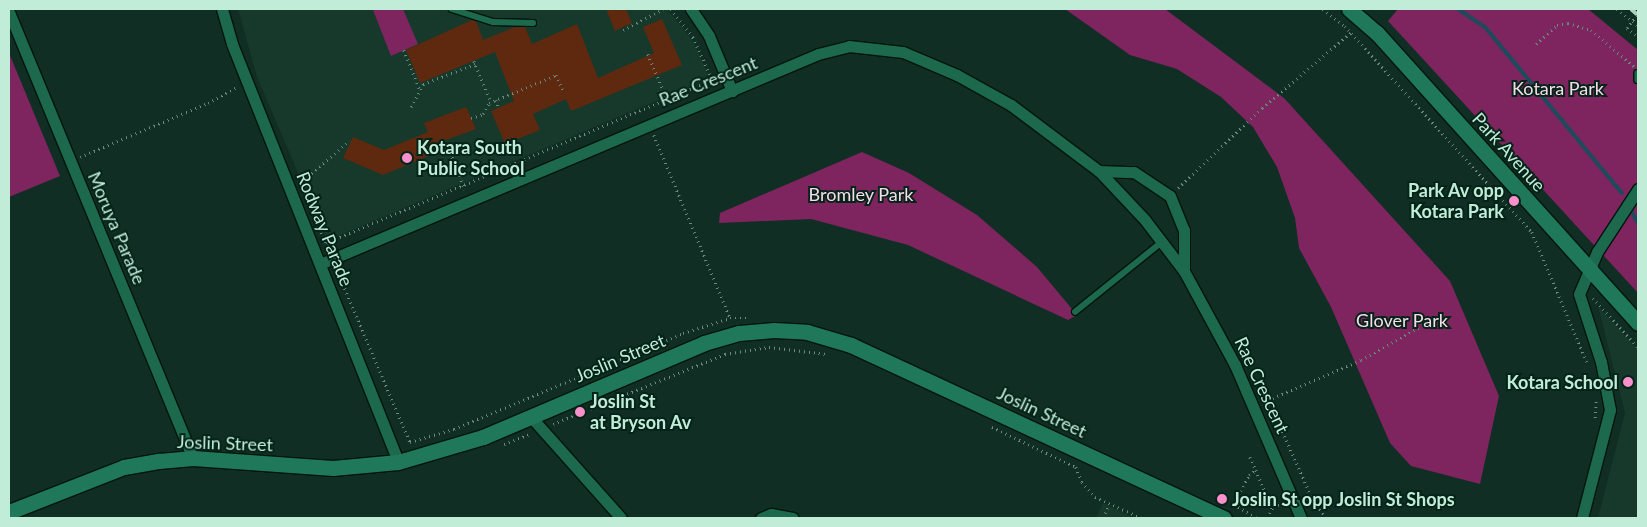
<!DOCTYPE html>
<html>
<head>
<meta charset="utf-8">
<style>
	body { margin:0 }
	#map { position:relative; width:1647px; height:527px; overflow:hidden; background:#102e23; font-family:Lato,sans-serif }
	div>[style] { position:absolute }
	[style*='--x'] { left:calc(var(--x)*1px); top:calc(var(--y)*1px); width:calc(var(--w)*1px); rotate:calc(var(--a)*1deg) }
	.built>* { inset:0; background:#16392b }
	.green>* { inset:0; background:#7e245e }
	.stream>* { height:4px; margin:-2px; padding:0 2px; transform-origin:2px; border-radius:2px; background:#1d4b5c }
	.building>* { inset:0; background:#5e290e }
	.path>* { height:2.5px; margin-top:-1.25px; transform-origin:0; background:repeating-linear-gradient(90deg,#678c7d 0 1px,transparent 0 5px) }
	.roads { filter:drop-shadow(1px 0 #00160c) drop-shadow(-1px 0 #00160c) drop-shadow(0 1px #00160c) drop-shadow(0 -1px #00160c) }
	.lane>* { height:5.5px; margin:-2.75px; padding:0 2.75px; transform-origin:2.75px; border-radius:2.75px; background:#1c694e }
	.street>* { height:11px; margin:-5.5px; padding:0 5.5px; transform-origin:5.5px; border-radius:5.5px; background:#1c694e }
	.secondary>* { height:15px; margin:-7.5px; padding:0 7.5px; transform-origin:7.5px; border-radius:7.5px; background:#20785a }
	.rail>* { height:4px; margin-top:-2px; transform-origin:0; background:repeating-linear-gradient(90deg,#a9d3c0 0 8px,transparent 0 12px) }
	.path-bridge>* { height:2.5px; margin-top:-1.25px; transform-origin:0; background:repeating-linear-gradient(90deg,#678c7d 0 1px,transparent 0 5px) }
	.dots>* { width:14px; height:14px; translate:-50% -50%; box-sizing:border-box; border:2px solid #052419; border-radius:50% }
	span { translate:-50% -50%; white-space:nowrap; text-align:center; line-height:1.15; -webkit-text-stroke:4px #052419; paint-order:stroke }
	.street-label { font-size:18px; color:#c0ecd8 }
	.park-label { font-size:18px; color:#f6dce9 }
	.poi-label { font-size:18px; color:#c0ecd8; font-weight:700 }
	.left { translate:0 -50%; text-align:left }
	.right { translate:-100% -50%; text-align:right }
	.frame { position:absolute; inset:0; border:10px solid #c0ecd8; pointer-events:none }
</style>
</head>
<body>
<div id="map">
	<div class="built">
		<i style="clip-path:polygon(238px 9px,667px 9px,693px 41px,708px 74px,703px 81px,331px 239px,325px 236px,257px 77px)"></i>
		<i style="clip-path:polygon(1598px 306px,1638px 350px,1638px 518px,1598px 518px,1625px 413px)"></i>
		<i style="clip-path:polygon(1103px 503px,1134px 518px,1096px 518px)"></i>
	</div>
	<div class="green">
		<i style="clip-path:polygon(377px 9px,403px 9px,418px 44px,391px 56px,373px 10px)"></i>
		<i style="clip-path:polygon(1065px 9px,1165px 9px,1284px 98px,1450px 281px,1499px 396px,1480px 484px,1411px 466px,1390px 443px,1331px 307px,1299px 248px,1295px 218px,1277px 167px,1253px 127px,1221px 97px,1177px 69px,1130px 55px)"></i>
		<i style="clip-path:polygon(1398px 9px,1588px 9px,1638px 50px,1638px 293px,1388px 21px)"></i>
		<i style="clip-path:polygon(9px 53px,60px 176px,9px 197px)"></i>
		<i style="clip-path:polygon(862px 152px,909px 173px,977px 215px,1037px 267px,1077px 315px,1068px 320px,908px 245px,811px 219px,719px 223px,720px 213px)"></i>
	</div>
	<div class="stream">
		<i style="--x:1458;--y:9;--w:32;--a:34"></i>
		<i style="--x:1485;--y:27;--w:215;--a:50.5"></i>
		<i style="--x:1631;--y:211;--w:14;--a:60"></i>
	</div>
	<div class="building">
		<i style="clip-path:polygon(606px 9px,626px 9px,632px 23px,615px 31px)"></i>
		<i style="clip-path:polygon(662px 19px,682px 65px,571px 111px,566px 99px,533px 114px,540px 130px,505px 144px,491px 111px,514px 101px,495px 52px,420px 83px,406px 50px,472px 20px,476px 21px,483px 40px,515px 27px,525px 27px,532px 44px,577px 24px,598px 78px,654px 53px,643px 27px)"></i>
		<i style="clip-path:polygon(466px 107px,476px 129px,435px 144px,438px 152px,383px 175px,343px 158px,353px 137px,384px 150px,428px 132px,424px 123px)"></i>
	</div>
	<div class="path">
		<i style="--x:671;--y:9;--w:36;--a:52"></i>
		<i style="--x:693;--y:37;--w:46;--a:65.7"></i>
		<i style="--x:1323;--y:9;--w:28;--a:38"></i>
		<i style="--x:1345;--y:26;--w:278;--a:47.8"></i>
		<i style="--x:1532;--y:232;--w:141;--a:67.1"></i>
		<i style="--x:1617;--y:9;--w:27;--a:39"></i>
		<i style="--x:1627;--y:28;--w:14;--a:36"></i>
		<i style="--x:623;--y:30;--w:45;--a:-27.7"></i>
		<i style="--x:1536;--y:44;--w:28;--a:-42"></i>
		<i style="--x:1557;--y:25;--w:11;--a:-10"></i>
		<i style="--x:1568;--y:23;--w:24;--a:17"></i>
		<i style="--x:1591;--y:30;--w:57;--a:40.1"></i>
		<i style="--x:404;--y:50;--w:43;--a:68.2"></i>
		<i style="--x:648;--y:54;--w:49;--a:67.1"></i>
		<i style="--x:474;--y:61;--w:44;--a:67.5"></i>
		<i style="--x:496;--y:100;--w:9;--a:69"></i>
		<i style="--x:411;--y:107;--w:26;--a:-62"></i>
		<i style="--x:423;--y:84;--w:56;--a:-21"></i>
		<i style="--x:471;--y:118;--w:13;--a:-18"></i>
		<i style="--x:483;--y:114;--w:13;--a:-61"></i>
		<i style="--x:489;--y:103;--w:73;--a:-22.7"></i>
		<i style="--x:556;--y:75;--w:19;--a:65"></i>
		<i style="--x:654;--y:135;--w:198;--a:67.4"></i>
		<i style="--x:447;--y:143;--w:50;--a:69"></i>
		<i style="--x:80;--y:157;--w:139;--a:-22.9"></i>
		<i style="--x:208;--y:103;--w:33;--a:-29"></i>
		<i style="--x:300;--y:183;--w:65;--a:-40.6"></i>
		<i style="--x:1178;--y:188;--w:116;--a:-43.6"></i>
		<i style="--x:1262;--y:108;--w:116;--a:-40.4"></i>
		<i style="--x:319;--y:228;--w:22;--a:66"></i>
		<i style="--x:326;--y:243;--w:423;--a:-22.9"></i>
		<i style="--x:337;--y:270;--w:187;--a:67"></i>
		<i style="--x:410;--y:442;--w:46;--a:-16.5"></i>
		<i style="--x:454;--y:429;--w:248;--a:-22.7"></i>
		<i style="--x:683;--y:333;--w:49;--a:-17.7"></i>
		<i style="--x:730;--y:318;--w:18;--a:0"></i>
		<i style="--x:1593;--y:298;--w:67;--a:47.4"></i>
		<i style="--x:1595;--y:418;--w:17;--a:-87"></i>
		<i style="--x:553;--y:424;--w:186;--a:-22.1"></i>
		<i style="--x:725;--y:354;--w:45;--a:-9"></i>
		<i style="--x:769;--y:347;--w:58;--a:6.9"></i>
		<i style="--x:992;--y:427;--w:93;--a:25.5"></i>
		<i style="--x:1076;--y:467;--w:16;--a:68"></i>
		<i style="--x:1082;--y:482;--w:20;--a:49"></i>
		<i style="--x:1095;--y:497;--w:51;--a:24.1"></i>
		<i style="--x:504;--y:444;--w:28;--a:-21"></i>
		<i style="--x:1250;--y:457;--w:14;--a:65"></i>
		<i style="--x:1103;--y:518;--w:15;--a:-67"></i>
		<i style="--x:1256;--y:518;--w:27;--a:-149"></i>
		<i style="--x:1233;--y:504;--w:33;--a:-61"></i>
		<i style="--x:1249;--y:475;--w:9;--a:-36"></i>
		<i style="--x:1256;--y:470;--w:41;--a:67.2"></i>
		<i style="--x:1267;--y:518;--w:13;--a:-63"></i>
		<i style="--x:1273;--y:506;--w:7;--a:-16"></i>
		<i style="--x:1326;--y:518;--w:21;--a:-127"></i>
		<i style="--x:1313;--y:501;--w:111;--a:-114"></i>
		<i style="--x:1268;--y:400;--w:101;--a:-23.3"></i>
		<i style="--x:1361;--y:360;--w:95;--a:-29.5"></i>
	</div>
	<div class="roads">
		<div class="lane">
			<i style="--x:452;--y:9;--w:43;--a:17.6"></i>
			<i style="--x:493;--y:22;--w:40;--a:1.4"></i>
			<i style="--x:1638;--y:73;--w:7;--a:90"></i>
			<i style="--x:1075;--y:312;--w:112;--a:-38.8"></i>
		</div>
		<div class="street">
			<i style="--x:222;--y:9;--w:36;--a:74"></i>
			<i style="--x:232;--y:44;--w:450;--a:68.3"></i>
			<i style="--x:691;--y:9;--w:32;--a:56"></i>
			<i style="--x:709;--y:36;--w:60;--a:67.3"></i>
			<i style="--x:9;--y:12;--w:482;--a:67.6"></i>
			<i style="--x:1099;--y:171;--w:35;--a:2"></i>
			<i style="--x:1134;--y:172;--w:43;--a:33.7"></i>
			<i style="--x:1170;--y:196;--w:37;--a:68"></i>
			<i style="--x:1184;--y:230;--w:41;--a:90"></i>
			<i style="--x:320;--y:264;--w:540;--a:-22.86"></i>
			<i style="--x:818;--y:54;--w:32;--a:-14"></i>
			<i style="--x:849;--y:46;--w:54;--a:6.3"></i>
			<i style="--x:903;--y:52;--w:59;--a:23.1"></i>
			<i style="--x:957;--y:75;--w:62;--a:29.1"></i>
			<i style="--x:1011;--y:105;--w:110;--a:36.9"></i>
			<i style="--x:1099;--y:171;--w:67;--a:46.8"></i>
			<i style="--x:1145;--y:220;--w:64;--a:52.6"></i>
			<i style="--x:1184;--y:271;--w:107;--a:61.5"></i>
			<i style="--x:1235;--y:365;--w:167;--a:66.7"></i>
			<i style="--x:531;--y:417;--w:135;--a:48.3"></i>
			<i style="--x:761;--y:518;--w:11;--a:-22"></i>
			<i style="--x:771;--y:514;--w:22;--a:10"></i>
			<i style="--x:1582;--y:518;--w:112;--a:-75.5"></i>
			<i style="--x:1610;--y:410;--w:49;--a:-100.6"></i>
			<i style="--x:1601;--y:362;--w:71;--a:-107.9"></i>
			<i style="--x:1579;--y:294;--w:46;--a:-66.8"></i>
			<i style="--x:1597;--y:252;--w:75;--a:-56.9"></i>
		</div>
		<div class="secondary">
			<i style="--x:1349;--y:9;--w:37;--a:41"></i>
			<i style="--x:1377;--y:33;--w:390;--a:48"></i>
			<i style="--x:9;--y:512;--w:123;--a:-21.4"></i>
			<i style="--x:124;--y:467;--w:36;--a:-10"></i>
			<i style="--x:159;--y:461;--w:34;--a:-5"></i>
			<i style="--x:193;--y:458;--w:140;--a:4.1"></i>
			<i style="--x:333;--y:468;--w:65;--a:-5.3"></i>
			<i style="--x:398;--y:462;--w:89;--a:-16.4"></i>
			<i style="--x:483;--y:437;--w:240;--a:-23"></i>
			<i style="--x:704;--y:343;--w:36;--a:-16"></i>
			<i style="--x:739;--y:333;--w:35;--a:-5"></i>
			<i style="--x:774;--y:330;--w:33;--a:3"></i>
			<i style="--x:807;--y:332;--w:46;--a:16.5"></i>
			<i style="--x:851;--y:345;--w:411;--a:24.9"></i>
		</div>
	</div>
	<div class="rail">
		<i style="--x:1631;--y:9;--w:9;--a:41"></i>
	</div>
	<div class="path-bridge">
		<i style="--x:1627;--y:28;--w:19;--a:-54"></i>
	</div>
	<div class="dots">
		<i style="left:407px;top:158px;background:#f890cc"></i>
		<i style="left:1514px;top:201px;background:#f890cc"></i>
		<i style="left:1628px;top:382px;background:#f890cc"></i>
		<i style="left:580px;top:412px;background:#f890cc"></i>
		<i style="left:1222px;top:499px;background:#f890cc"></i>
	</div>
	<div class="street-label">
		<span style="left:708px;top:81px;rotate:-22deg">Rae Crescent</span>
		<span style="left:1509px;top:152px;rotate:48deg">Park Avenue</span>
		<span style="left:117px;top:228px;rotate:67deg">Moruya Parade</span>
		<span style="left:325px;top:229px;rotate:68deg">Rodway Parade</span>
		<span style="left:620px;top:358px;rotate:-23deg">Joslin Street</span>
		<span style="left:1262px;top:385px;rotate:65deg">Rae Crescent</span>
		<span style="left:1042px;top:412px;rotate:25deg">Joslin Street</span>
		<span style="left:225px;top:443px;rotate:2deg">Joslin Street</span>
	</div>
	<div class="park-label">
		<span style="left:1558px;top:88px">Kotara Park</span>
		<span style="left:861px;top:194px">Bromley Park</span>
		<span style="left:1402px;top:320px">Glover Park</span>
	</div>
	<div class="poi-label">
		<span class="left" style="left:417px;top:158px">Kotara South<br>Public School</span>
		<span class="right" style="left:1504px;top:201px">Park Av opp<br>Kotara Park</span>
		<span class="right" style="left:1618px;top:382px">Kotara School</span>
		<span class="left" style="left:590px;top:412px">Joslin St<br>at Bryson Av</span>
		<span class="left" style="left:1232px;top:499px">Joslin St opp Joslin St Shops</span>
	</div>
	<div class="frame"></div>
</div>
</body>
</html>
